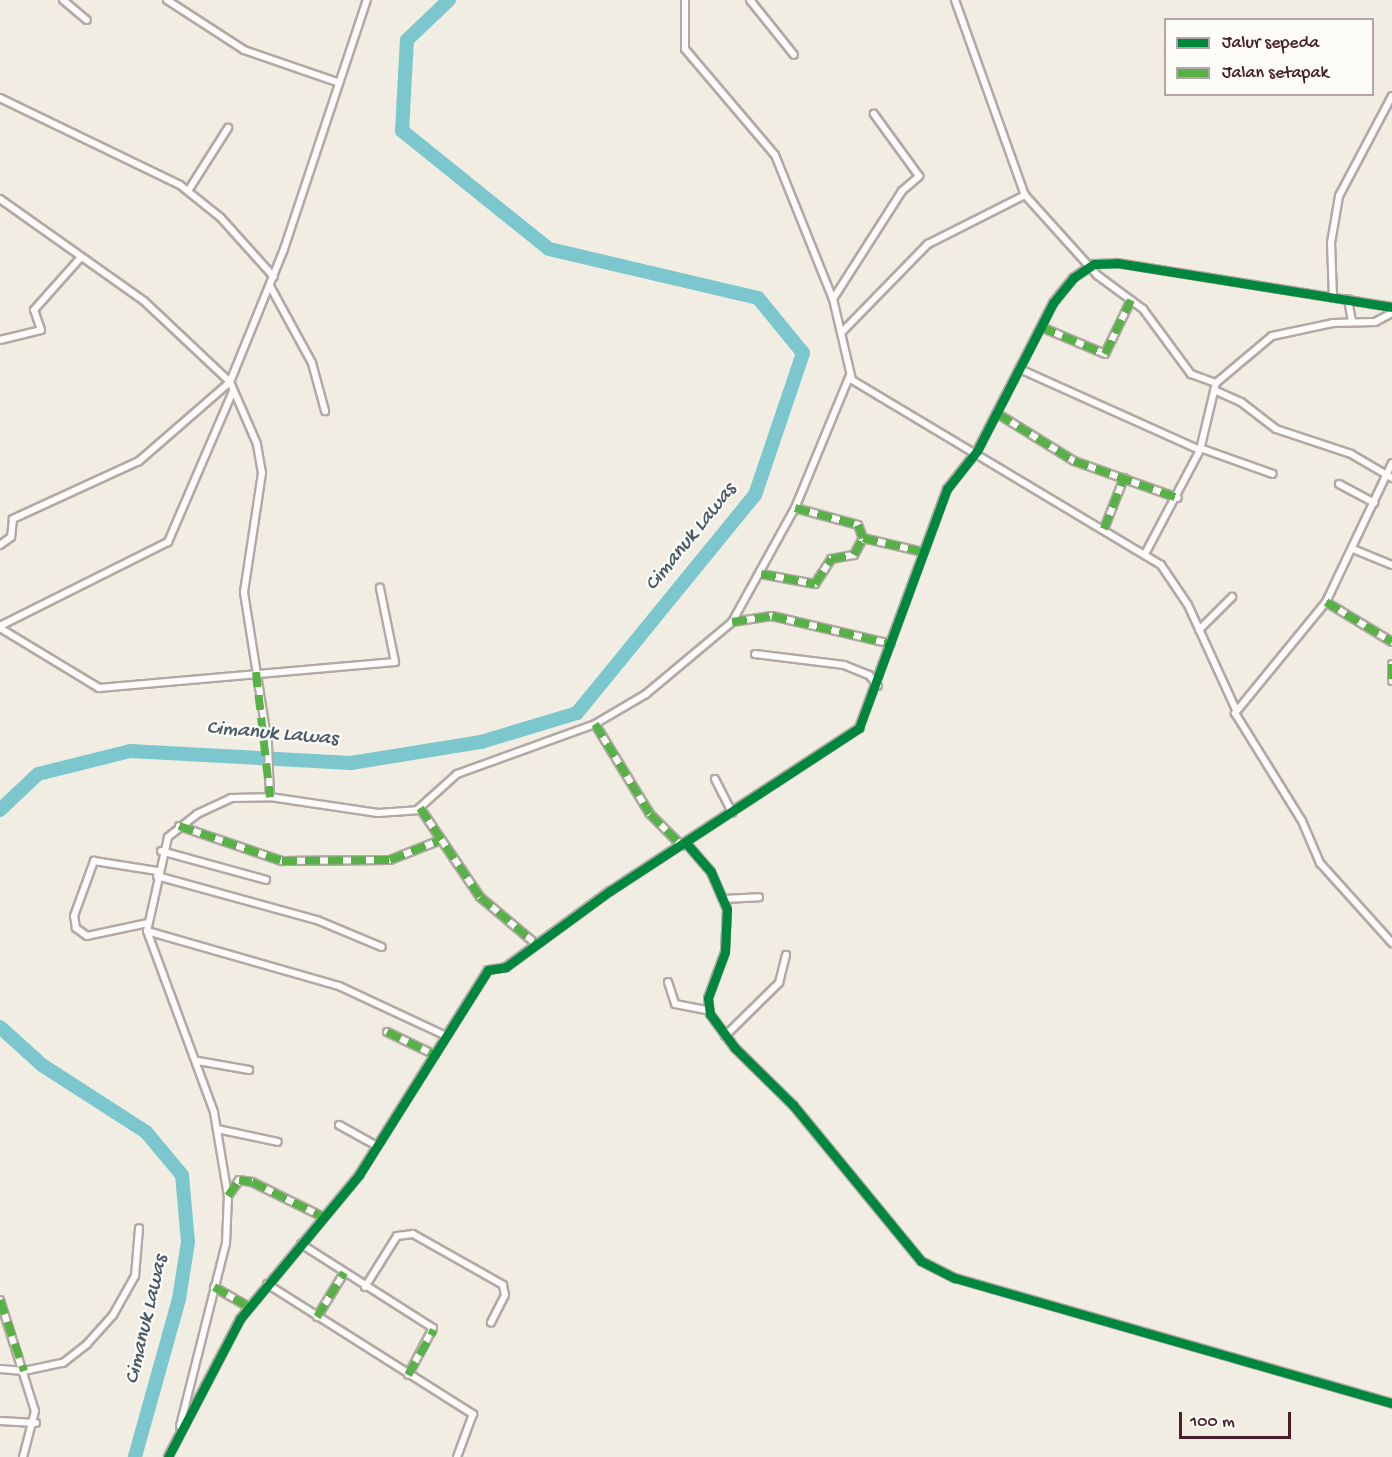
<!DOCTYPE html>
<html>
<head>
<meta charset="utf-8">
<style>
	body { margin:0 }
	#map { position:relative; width:1392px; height:1457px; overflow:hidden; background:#f2ede3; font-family:"Gochi Hand",sans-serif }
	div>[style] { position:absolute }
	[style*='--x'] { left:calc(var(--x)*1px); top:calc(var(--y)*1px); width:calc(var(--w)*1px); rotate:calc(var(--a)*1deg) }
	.river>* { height:14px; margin:-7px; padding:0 7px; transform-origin:7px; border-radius:7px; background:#7cc7ce }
	.roads { filter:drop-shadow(2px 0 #b2a9a5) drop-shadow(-2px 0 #b2a9a5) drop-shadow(0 2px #b2a9a5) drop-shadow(0 -2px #b2a9a5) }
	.minor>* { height:6px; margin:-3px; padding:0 3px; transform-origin:3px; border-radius:3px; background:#fdfcfb }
	.quiet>* { height:8px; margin-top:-4px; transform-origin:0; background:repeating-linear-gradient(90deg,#57b146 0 15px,transparent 0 23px) }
	.cycleway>* { height:9px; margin:-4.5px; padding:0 4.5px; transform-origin:4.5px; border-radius:4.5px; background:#00873e }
	span { translate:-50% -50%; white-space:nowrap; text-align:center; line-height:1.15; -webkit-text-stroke:4.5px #fdfcf7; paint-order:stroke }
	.water-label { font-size:21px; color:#4a5c69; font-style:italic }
	.legend { position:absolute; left:1164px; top:18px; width:210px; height:78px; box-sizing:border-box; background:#fdfcf7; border:2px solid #b5a4a5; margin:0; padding:8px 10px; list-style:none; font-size:18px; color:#4a1f2b }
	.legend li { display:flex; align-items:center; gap:12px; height:30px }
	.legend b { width:30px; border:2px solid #b5a4a5 }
	.scale { position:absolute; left:1179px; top:1412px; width:112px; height:27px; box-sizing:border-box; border:3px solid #4a1f2b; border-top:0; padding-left:8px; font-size:18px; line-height:21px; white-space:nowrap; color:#4a1f2b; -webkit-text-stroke:4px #fdfcf7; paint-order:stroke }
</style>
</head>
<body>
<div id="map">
	<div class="river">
		<i style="--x:0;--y:810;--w:52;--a:-43.5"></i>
		<i style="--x:38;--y:774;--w:95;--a:-14"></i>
		<i style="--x:130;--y:751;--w:221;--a:3.1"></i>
		<i style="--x:351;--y:763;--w:132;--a:-9.2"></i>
		<i style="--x:481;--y:742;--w:100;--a:-16.8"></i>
		<i style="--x:577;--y:713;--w:281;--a:-50.8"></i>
		<i style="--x:755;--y:495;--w:150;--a:-71.3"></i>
		<i style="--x:803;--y:353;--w:71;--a:-129.3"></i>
		<i style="--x:758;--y:298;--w:215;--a:-166.8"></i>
		<i style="--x:549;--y:249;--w:189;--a:-141.2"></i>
		<i style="--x:402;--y:131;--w:91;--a:-86.9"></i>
		<i style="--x:407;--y:40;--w:58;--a:-43.6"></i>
		<i style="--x:0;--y:1027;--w:57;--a:42.1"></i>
		<i style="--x:42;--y:1065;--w:124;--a:32.8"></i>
		<i style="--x:146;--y:1132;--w:56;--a:50.1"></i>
		<i style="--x:182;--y:1175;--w:67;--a:84.9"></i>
		<i style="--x:188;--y:1242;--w:58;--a:99"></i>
		<i style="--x:179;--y:1299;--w:164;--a:105.6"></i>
	</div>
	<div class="roads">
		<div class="minor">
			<i style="--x:63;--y:0;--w:31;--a:40"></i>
			<i style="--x:167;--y:0;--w:92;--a:33"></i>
			<i style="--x:244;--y:50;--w:98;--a:19"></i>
			<i style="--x:685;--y:0;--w:49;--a:90"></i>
			<i style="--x:685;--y:49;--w:139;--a:49.7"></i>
			<i style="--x:775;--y:155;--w:155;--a:68.1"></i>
			<i style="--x:833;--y:299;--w:83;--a:76.8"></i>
			<i style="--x:852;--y:380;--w:360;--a:30.9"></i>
			<i style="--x:1161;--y:565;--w:48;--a:56"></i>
			<i style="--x:1188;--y:605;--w:115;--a:65.4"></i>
			<i style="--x:750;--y:0;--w:70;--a:51.3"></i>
			<i style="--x:955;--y:0;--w:207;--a:70.3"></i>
			<i style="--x:1025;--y:195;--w:108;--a:48"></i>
			<i style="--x:1097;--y:275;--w:57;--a:36.5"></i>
			<i style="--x:1143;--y:309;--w:81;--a:53.6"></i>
			<i style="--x:1191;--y:374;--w:27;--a:20"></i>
			<i style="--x:1216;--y:383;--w:73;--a:-40"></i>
			<i style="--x:1272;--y:336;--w:62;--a:-12"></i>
			<i style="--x:1333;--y:323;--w:42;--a:-1.4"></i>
			<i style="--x:1375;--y:322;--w:19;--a:-28"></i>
			<i style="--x:0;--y:98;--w:200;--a:25.8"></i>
			<i style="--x:180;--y:185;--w:53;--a:38.8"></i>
			<i style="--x:221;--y:218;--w:79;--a:48.1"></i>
			<i style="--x:188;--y:191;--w:75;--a:-57.6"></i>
			<i style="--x:0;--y:199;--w:176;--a:35.3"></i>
			<i style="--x:144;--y:301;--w:118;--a:43.3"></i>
			<i style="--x:230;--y:382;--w:121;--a:139"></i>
			<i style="--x:139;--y:461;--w:139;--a:155.3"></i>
			<i style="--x:13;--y:519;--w:18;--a:96"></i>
			<i style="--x:11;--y:537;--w:14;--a:144"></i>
			<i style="--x:270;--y:286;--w:88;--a:61.4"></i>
			<i style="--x:312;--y:363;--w:50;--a:74.8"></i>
			<i style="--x:1333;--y:297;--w:54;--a:-92.1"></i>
			<i style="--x:1331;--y:243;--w:48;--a:-80.3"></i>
			<i style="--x:1339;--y:196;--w:113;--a:-62.1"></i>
			<i style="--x:833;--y:299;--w:128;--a:-57.4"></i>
			<i style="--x:902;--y:191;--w:23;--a:-41"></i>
			<i style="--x:919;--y:176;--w:77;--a:-126"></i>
			<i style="--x:1348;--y:299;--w:23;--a:80"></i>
			<i style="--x:1041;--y:327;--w:69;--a:22.9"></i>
			<i style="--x:1105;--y:354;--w:60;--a:-64.3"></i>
			<i style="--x:843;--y:331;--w:122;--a:-45.7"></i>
			<i style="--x:928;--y:244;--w:109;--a:-26.8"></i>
			<i style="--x:0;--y:340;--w:42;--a:-13.7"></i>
			<i style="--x:41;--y:330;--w:21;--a:-109"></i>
			<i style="--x:34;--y:310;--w:71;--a:-48.4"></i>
			<i style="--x:1022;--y:370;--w:195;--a:24.2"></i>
			<i style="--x:1214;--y:390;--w:30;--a:24"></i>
			<i style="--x:1241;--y:402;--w:44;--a:37.6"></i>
			<i style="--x:1276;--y:429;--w:79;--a:18.4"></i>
			<i style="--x:1351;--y:454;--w:48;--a:30.3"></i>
			<i style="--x:998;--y:414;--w:89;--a:31.7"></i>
			<i style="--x:1074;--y:461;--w:110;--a:19.6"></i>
			<i style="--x:1200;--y:448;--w:77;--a:19.6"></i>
			<i style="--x:1392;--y:463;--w:154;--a:115.4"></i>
			<i style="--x:1326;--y:602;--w:144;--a:129.3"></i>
			<i style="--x:1235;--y:713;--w:127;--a:58.2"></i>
			<i style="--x:1302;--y:821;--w:46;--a:66.8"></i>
			<i style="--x:1320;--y:863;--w:108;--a:48"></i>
			<i style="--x:1339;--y:484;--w:40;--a:28"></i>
			<i style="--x:795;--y:508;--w:65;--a:15.1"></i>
			<i style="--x:858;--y:525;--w:14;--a:69"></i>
			<i style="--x:1104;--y:529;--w:55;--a:-68.6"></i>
			<i style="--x:1353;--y:549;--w:42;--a:22.3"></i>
			<i style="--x:1145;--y:554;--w:118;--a:-62.1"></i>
			<i style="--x:1200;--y:450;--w:65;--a:-76.6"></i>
			<i style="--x:761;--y:574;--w:55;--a:10.5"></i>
			<i style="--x:815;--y:584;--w:30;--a:-57"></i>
			<i style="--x:831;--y:559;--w:23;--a:-10"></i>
			<i style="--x:854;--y:555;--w:19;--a:-62"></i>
			<i style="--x:863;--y:538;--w:62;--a:13.1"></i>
			<i style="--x:1326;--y:602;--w:77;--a:31.2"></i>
			<i style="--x:732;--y:622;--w:40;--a:-8.5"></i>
			<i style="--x:772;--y:616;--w:122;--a:13.2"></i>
			<i style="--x:0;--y:626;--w:188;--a:-26.6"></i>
			<i style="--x:168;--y:542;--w:164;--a:-66.7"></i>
			<i style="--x:0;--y:628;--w:116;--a:31.2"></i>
			<i style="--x:99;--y:688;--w:297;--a:-5"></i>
			<i style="--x:395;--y:662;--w:76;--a:-101.5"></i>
			<i style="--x:1199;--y:630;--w:47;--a:-45"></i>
			<i style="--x:755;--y:654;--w:90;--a:7"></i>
			<i style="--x:844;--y:665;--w:27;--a:22"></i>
			<i style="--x:869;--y:675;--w:14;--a:51"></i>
			<i style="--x:1392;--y:664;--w:17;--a:90"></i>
			<i style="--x:595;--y:724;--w:105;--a:58.6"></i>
			<i style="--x:650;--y:814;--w:45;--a:45"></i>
			<i style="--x:715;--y:779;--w:38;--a:63"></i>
			<i style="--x:270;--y:797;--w:53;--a:-92.2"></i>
			<i style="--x:268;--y:744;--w:154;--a:-99"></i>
			<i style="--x:244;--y:592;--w:120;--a:-81.4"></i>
			<i style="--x:262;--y:473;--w:29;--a:-100"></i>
			<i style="--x:257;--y:444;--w:68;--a:-113.5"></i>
			<i style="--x:230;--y:382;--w:144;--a:-67.9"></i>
			<i style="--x:284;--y:249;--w:262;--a:-71.6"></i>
			<i style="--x:420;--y:808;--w:107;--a:56"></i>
			<i style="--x:480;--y:897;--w:73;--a:40"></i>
			<i style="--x:179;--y:826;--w:109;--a:18.8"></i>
			<i style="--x:282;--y:861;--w:108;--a:-0.5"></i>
			<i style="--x:390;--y:860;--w:52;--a:-21.6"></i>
			<i style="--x:686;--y:843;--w:38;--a:49"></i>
			<i style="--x:711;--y:872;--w:40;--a:66.6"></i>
			<i style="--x:727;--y:909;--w:43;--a:92.7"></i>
			<i style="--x:725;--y:952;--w:49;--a:110.3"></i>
			<i style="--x:708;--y:998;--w:16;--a:83"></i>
			<i style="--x:710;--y:1014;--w:42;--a:53.7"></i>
			<i style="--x:735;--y:1048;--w:81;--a:44.5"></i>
			<i style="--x:793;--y:1105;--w:202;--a:50.6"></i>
			<i style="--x:921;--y:1261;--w:38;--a:27"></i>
			<i style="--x:955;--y:1278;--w:455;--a:16"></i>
			<i style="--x:161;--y:851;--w:109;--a:15.4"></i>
			<i style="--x:157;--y:876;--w:166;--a:15.4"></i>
			<i style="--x:317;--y:920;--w:70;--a:22.6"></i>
			<i style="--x:724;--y:899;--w:35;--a:-3"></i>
			<i style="--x:148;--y:923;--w:62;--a:168"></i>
			<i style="--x:87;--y:936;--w:14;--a:-144"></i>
			<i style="--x:76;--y:928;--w:12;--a:-99"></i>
			<i style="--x:74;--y:916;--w:59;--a:-70"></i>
			<i style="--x:94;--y:861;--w:64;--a:9"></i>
			<i style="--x:147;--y:931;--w:200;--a:16"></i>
			<i style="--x:339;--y:986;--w:118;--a:25"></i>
			<i style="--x:668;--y:982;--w:23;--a:72"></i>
			<i style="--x:675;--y:1004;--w:33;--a:11"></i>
			<i style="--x:387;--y:1032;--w:53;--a:25.6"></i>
			<i style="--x:725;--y:1036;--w:76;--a:-44.5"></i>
			<i style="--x:779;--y:983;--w:29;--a:-76"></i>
			<i style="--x:198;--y:1061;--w:52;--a:10"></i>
			<i style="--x:339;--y:1125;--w:43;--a:28.9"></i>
			<i style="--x:217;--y:1129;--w:62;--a:12"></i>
			<i style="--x:228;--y:1196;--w:19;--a:-55"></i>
			<i style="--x:239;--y:1180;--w:13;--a:9"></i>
			<i style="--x:252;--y:1182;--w:79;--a:26.2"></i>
			<i style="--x:301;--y:1244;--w:156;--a:32.5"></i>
			<i style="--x:433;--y:1328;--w:53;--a:118"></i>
			<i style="--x:267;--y:1284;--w:244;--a:32.3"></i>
			<i style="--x:473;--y:1414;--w:46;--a:110.4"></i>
			<i style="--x:214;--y:1287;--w:40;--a:29.7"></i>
			<i style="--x:365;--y:1287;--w:60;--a:-57.9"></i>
			<i style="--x:397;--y:1236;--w:16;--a:-7"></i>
			<i style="--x:413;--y:1234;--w:103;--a:29.5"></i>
			<i style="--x:503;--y:1285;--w:10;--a:79"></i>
			<i style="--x:505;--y:1295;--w:31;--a:117"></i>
			<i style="--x:0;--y:1300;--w:116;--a:72.5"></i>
			<i style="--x:35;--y:1411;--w:48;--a:104.6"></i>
			<i style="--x:317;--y:1317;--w:52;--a:-58.5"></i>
			<i style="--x:0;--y:1369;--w:24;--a:5"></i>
			<i style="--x:24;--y:1371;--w:40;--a:-12"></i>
			<i style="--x:63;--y:1363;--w:31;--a:-38"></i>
			<i style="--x:87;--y:1344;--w:39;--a:-48"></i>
			<i style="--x:113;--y:1315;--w:45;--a:-60.6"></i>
			<i style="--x:135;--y:1276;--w:48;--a:-85.2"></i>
			<i style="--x:0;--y:1421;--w:36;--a:3"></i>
			<i style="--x:180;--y:1426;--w:189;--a:-75.9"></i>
			<i style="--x:226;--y:1243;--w:47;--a:-87.6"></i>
			<i style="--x:228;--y:1196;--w:85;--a:-99.5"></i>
			<i style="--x:214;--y:1112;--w:193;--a:-110.3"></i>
			<i style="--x:147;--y:931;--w:96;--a:-77.4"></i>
			<i style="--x:168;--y:837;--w:37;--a:-38"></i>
			<i style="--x:197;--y:814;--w:38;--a:-25"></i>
			<i style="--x:231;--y:798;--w:39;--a:-1"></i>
			<i style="--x:270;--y:797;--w:109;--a:8.4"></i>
			<i style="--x:378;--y:813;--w:39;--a:-4"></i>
			<i style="--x:417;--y:810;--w:54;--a:-42"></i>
			<i style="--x:457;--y:774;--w:147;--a:-19.9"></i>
			<i style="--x:595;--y:724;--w:59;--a:-30.5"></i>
			<i style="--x:646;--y:694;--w:112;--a:-39.9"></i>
			<i style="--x:732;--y:622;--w:130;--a:-61.1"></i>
			<i style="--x:795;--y:508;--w:144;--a:-67.5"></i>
			<i style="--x:168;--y:1457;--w:156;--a:-62.4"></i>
			<i style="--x:240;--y:1319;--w:187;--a:-50.4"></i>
			<i style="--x:359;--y:1175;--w:242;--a:-57.8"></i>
			<i style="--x:488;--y:970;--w:18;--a:-9"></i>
			<i style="--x:506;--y:967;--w:129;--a:-36.2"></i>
			<i style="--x:610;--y:891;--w:298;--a:-33.2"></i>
			<i style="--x:859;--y:728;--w:255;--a:-69.8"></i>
			<i style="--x:947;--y:489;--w:48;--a:-51.7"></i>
			<i style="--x:977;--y:451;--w:166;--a:-62.8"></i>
			<i style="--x:1053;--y:303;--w:32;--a:-51"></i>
			<i style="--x:1073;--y:278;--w:25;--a:-34"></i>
			<i style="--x:1094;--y:264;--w:23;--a:-2"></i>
			<i style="--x:1117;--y:263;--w:278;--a:9.1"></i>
		</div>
	</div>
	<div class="quiet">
		<i style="--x:1041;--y:327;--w:69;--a:22.9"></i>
		<i style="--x:1105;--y:354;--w:60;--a:-64.3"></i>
		<i style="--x:998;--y:414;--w:89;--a:31.7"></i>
		<i style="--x:1074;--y:461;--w:110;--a:19.6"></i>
		<i style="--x:795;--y:508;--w:65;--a:15.1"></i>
		<i style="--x:858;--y:525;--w:14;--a:69"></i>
		<i style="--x:1104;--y:529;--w:55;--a:-68.6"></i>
		<i style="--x:761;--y:574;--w:55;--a:10.5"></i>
		<i style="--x:815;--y:584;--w:30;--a:-57"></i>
		<i style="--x:831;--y:559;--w:23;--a:-10"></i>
		<i style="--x:854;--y:555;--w:19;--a:-62"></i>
		<i style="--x:863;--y:538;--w:62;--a:13.1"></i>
		<i style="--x:1326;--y:602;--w:77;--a:31.2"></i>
		<i style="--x:732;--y:622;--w:40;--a:-8.5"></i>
		<i style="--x:772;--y:616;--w:122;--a:13.2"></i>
		<i style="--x:1392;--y:664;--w:17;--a:90"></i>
		<i style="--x:256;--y:672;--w:126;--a:83.6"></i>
		<i style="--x:595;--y:724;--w:105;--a:58.6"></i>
		<i style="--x:650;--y:814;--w:45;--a:45"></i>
		<i style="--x:420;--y:808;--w:107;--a:56"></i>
		<i style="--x:480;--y:897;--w:73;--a:40"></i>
		<i style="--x:179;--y:826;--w:109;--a:18.8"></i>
		<i style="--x:282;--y:861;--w:108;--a:-0.5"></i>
		<i style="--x:390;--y:860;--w:52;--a:-21.6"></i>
		<i style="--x:387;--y:1032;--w:53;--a:25.6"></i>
		<i style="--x:228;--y:1196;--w:19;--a:-55"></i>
		<i style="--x:239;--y:1180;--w:13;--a:9"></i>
		<i style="--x:252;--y:1182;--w:79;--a:26.2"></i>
		<i style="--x:214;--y:1287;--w:40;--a:29.7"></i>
		<i style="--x:0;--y:1300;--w:75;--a:71.3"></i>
		<i style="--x:317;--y:1317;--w:52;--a:-58.5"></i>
		<i style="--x:408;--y:1375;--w:52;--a:-60"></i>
	</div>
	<div class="cycleway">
		<i style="--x:686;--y:843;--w:38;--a:49"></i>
		<i style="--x:711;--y:872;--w:40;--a:66.6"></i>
		<i style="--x:727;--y:909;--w:43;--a:92.7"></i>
		<i style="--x:725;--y:952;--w:49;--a:110.3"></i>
		<i style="--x:708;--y:998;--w:16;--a:83"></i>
		<i style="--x:710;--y:1014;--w:42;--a:53.7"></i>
		<i style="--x:735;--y:1048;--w:81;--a:44.5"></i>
		<i style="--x:793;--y:1105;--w:202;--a:50.6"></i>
		<i style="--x:921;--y:1261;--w:38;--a:27"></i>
		<i style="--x:955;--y:1278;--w:455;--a:16"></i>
		<i style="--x:168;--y:1457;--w:156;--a:-62.4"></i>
		<i style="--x:240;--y:1319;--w:187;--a:-50.4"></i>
		<i style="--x:359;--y:1175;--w:242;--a:-57.8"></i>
		<i style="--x:488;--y:970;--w:18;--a:-9"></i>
		<i style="--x:506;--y:967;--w:129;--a:-36.2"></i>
		<i style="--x:610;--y:891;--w:298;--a:-33.2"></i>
		<i style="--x:859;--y:728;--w:255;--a:-69.8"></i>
		<i style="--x:947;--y:489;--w:48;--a:-51.7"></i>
		<i style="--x:977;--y:451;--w:166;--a:-62.8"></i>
		<i style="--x:1053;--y:303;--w:32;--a:-51"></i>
		<i style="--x:1073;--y:278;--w:25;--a:-34"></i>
		<i style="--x:1094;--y:264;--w:23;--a:-2"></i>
		<i style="--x:1117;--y:263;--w:278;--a:9.1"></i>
	</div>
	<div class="water-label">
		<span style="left:692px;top:538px;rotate:-51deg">Cimanuk Lawas</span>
		<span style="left:272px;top:735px;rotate:5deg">Cimanuk Lawas</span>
		<span style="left:148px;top:1320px;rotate:-77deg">Cimanuk Lawas</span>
	</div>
	<ul class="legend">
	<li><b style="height:8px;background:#00873e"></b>Jalur sepeda</li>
	<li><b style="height:8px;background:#57b146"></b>Jalan setapak</li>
	</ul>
	<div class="scale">100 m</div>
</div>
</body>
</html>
